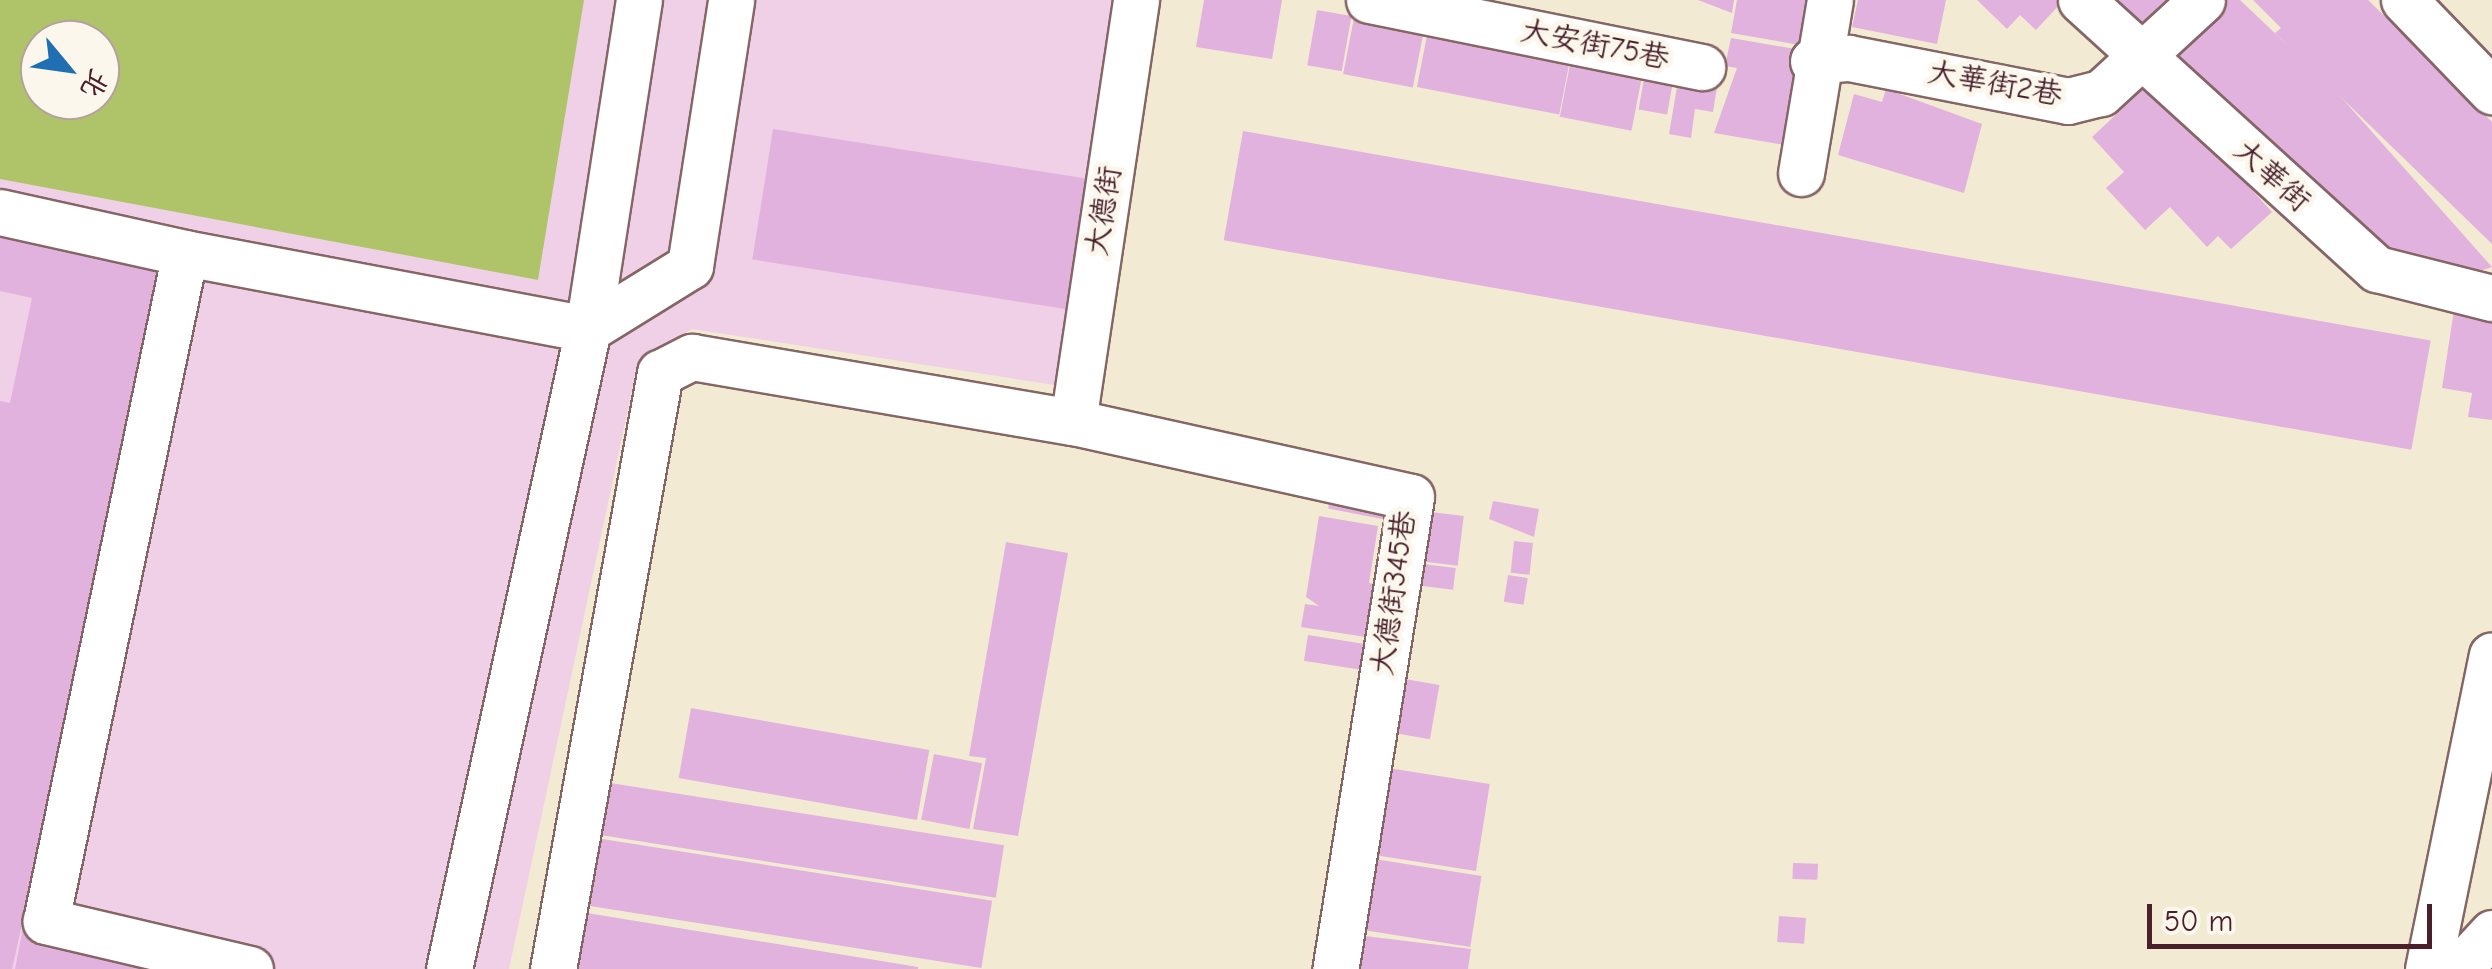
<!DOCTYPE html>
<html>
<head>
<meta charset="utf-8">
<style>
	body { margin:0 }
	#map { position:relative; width:2492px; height:969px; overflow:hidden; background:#f2ead2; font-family:"Comic Neue","LXGW WenKai TC",sans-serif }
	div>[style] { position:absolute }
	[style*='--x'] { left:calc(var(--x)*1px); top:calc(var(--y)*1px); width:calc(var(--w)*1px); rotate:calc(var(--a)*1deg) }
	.built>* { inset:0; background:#efd0e6 }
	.green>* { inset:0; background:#afc469 }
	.building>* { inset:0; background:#e2b2df; transform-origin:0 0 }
	.roads { filter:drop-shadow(2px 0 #856665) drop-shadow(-2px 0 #856665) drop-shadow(0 2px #856665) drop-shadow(0 -2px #856665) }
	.minor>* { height:45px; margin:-22.5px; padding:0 22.5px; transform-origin:22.5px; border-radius:22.5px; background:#fff }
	span { translate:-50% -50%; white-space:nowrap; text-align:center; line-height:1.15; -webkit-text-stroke:10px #fbf7ec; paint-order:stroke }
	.street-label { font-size:30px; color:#4a1f2b }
	.north { position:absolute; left:20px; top:20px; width:100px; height:100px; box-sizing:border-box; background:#fbf7ec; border:2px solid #b4a19f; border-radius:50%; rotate:119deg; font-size:28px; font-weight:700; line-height:40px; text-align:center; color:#4a1f2b }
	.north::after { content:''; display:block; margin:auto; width:35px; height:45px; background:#1f6fb2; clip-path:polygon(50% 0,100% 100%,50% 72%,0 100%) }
	.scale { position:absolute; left:2147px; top:904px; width:285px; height:45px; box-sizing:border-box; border:5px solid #4a1f2b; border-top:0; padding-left:12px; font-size:30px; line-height:35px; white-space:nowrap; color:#4a1f2b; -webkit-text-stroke:8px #fbf7ec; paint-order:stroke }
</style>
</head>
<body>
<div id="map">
	<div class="built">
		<i style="clip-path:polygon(evenodd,0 0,1121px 0,1061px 386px,692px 329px,638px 362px,509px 969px,0 969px,0 0,40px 40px,100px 40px,100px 100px,40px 100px,40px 40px)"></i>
	</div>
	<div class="green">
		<i style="clip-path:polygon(evenodd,0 0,584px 0,538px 280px,0 179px,0 0,40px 40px,100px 40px,100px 100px,40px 100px,40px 40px)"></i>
	</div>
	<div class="building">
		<i style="clip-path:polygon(1204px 0,1282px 0,1272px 59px,1196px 47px)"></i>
		<i style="clip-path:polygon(1698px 0,1734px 0,1732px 13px)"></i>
		<i style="clip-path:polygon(1737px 0,1808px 0,1800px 45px,1731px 33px)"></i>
		<i style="clip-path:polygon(1858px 0,1946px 0,1937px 44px,1852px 27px)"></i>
		<i style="clip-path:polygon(1977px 0,2057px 0,2061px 3px,2036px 30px,2020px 15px,2007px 29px)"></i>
		<i style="clip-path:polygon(2085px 0,2193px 0,2142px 54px)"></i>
		<i style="clip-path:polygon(2223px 0,2240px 0,2333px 88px,2492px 267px,2467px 275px,2363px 247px,2167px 56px)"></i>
		<i style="clip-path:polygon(2253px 0,2368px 0,2492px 122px,2492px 244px,2275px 33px,2281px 28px)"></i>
		<i style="left:1317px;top:10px;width:35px;height:56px;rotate:10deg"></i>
		<i style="left:1354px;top:18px;width:71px;height:57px;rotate:11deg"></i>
		<i style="left:1428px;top:30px;width:145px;height:58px;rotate:11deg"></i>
		<i style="clip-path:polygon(1731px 38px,1801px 50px,1785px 145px,1714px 133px,1737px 68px,1725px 66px)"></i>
		<i style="left:1572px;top:54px;width:73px;height:64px;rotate:11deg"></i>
		<i style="left:1645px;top:73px;width:29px;height:37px;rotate:10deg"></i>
		<i style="clip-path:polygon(2146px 73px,2272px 212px,2231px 249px,2218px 236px,2207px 247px,2170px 207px,2145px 230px,2106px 188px,2124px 172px,2092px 137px,2136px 96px,2130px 88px)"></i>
		<i style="clip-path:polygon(1679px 75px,1718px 81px,1713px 112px,1695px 109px,1691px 138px,1669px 134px)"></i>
		<i style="clip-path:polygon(1886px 89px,1982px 124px,1964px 193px,1838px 155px,1854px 94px,1882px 102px)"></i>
		<i style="left:773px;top:129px;width:317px;height:132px;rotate:9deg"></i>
		<i style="left:1243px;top:131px;width:1206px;height:111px;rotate:10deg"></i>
		<i style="clip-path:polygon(0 227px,170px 262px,12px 969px,0 969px,0 401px,10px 403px,32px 298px,0 291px)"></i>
		<i style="clip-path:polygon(2454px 310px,2492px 316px,2492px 420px,2468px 417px,2472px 393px,2442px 388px)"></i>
		<i style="left:1333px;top:484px;width:73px;height:25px;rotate:11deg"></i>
		<i style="clip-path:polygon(1493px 501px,1539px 509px,1534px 537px,1489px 519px)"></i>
		<i style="left:1431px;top:512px;width:33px;height:50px;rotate:7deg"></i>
		<i style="clip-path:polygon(1319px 516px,1378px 526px,1369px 583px,1394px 587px,1385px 640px,1301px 627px,1305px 604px,1319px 606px,1306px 597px)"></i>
		<i style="left:1514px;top:541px;width:19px;height:32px;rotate:6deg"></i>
		<i style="clip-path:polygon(1006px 542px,1068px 553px,1018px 836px,973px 829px,986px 758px,969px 756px)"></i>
		<i style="left:1423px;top:564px;width:33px;height:22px;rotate:7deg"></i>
		<i style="left:1508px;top:575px;width:20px;height:27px;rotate:9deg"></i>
		<i style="left:1308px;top:635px;width:59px;height:26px;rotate:9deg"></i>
		<i style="left:1405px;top:679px;width:35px;height:55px;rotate:10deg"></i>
		<i style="left:691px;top:708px;width:242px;height:71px;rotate:10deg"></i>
		<i style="left:934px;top:754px;width:49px;height:67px;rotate:11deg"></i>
		<i style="left:1388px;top:768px;width:103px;height:88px;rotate:9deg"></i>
		<i style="left:604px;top:782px;width:405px;height:53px;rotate:9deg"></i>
		<i style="left:596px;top:838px;width:401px;height:68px;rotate:9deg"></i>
		<i style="left:1362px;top:857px;width:121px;height:72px;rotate:9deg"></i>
		<i style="left:1793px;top:863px;width:25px;height:16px;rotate:2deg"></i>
		<i style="clip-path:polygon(587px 913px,918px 967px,918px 969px,577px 969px)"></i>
		<i style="left:1779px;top:916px;width:27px;height:26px;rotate:4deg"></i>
		<i style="clip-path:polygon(23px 928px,199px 967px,199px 969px,15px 969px)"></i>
		<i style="clip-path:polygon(1349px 934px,1471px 949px,1468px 969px,1344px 969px)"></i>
	</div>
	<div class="roads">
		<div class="minor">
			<i style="--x:1369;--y:0;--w:340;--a:11.4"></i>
			<i style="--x:2081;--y:0;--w:400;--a:42.3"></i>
			<i style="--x:2377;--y:269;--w:119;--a:14.2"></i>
			<i style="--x:2404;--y:0;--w:127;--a:46"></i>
			<i style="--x:1813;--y:61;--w:36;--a:-5"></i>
			<i style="--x:1849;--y:58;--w:223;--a:11.1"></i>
			<i style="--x:2068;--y:101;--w:34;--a:-14"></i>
			<i style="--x:2101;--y:93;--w:137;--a:-42.6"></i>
			<i style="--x:1801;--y:173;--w:175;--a:-80.5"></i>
			<i style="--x:0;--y:212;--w:189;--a:12.5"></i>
			<i style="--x:1073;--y:422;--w:427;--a:-81.5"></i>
			<i style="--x:250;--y:969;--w:210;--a:-166.8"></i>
			<i style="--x:46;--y:921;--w:682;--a:-78.25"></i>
			<i style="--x:185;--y:253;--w:410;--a:10.7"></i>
			<i style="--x:588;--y:329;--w:120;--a:-31.7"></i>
			<i style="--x:690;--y:266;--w:269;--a:-81.2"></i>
			<i style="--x:449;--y:969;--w:655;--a:-77.75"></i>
			<i style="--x:588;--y:329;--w:333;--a:-81.2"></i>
			<i style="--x:553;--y:969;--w:606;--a:-79.82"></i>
			<i style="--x:660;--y:373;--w:36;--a:-27"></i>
			<i style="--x:692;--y:357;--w:387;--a:9.7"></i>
			<i style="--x:1073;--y:422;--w:346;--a:12.5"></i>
			<i style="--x:1411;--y:497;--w:478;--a:99.1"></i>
			<i style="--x:2428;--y:969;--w:320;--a:-78.5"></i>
			<i style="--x:2459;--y:969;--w:49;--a:-47.5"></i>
		</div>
	</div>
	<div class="street-label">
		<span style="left:1595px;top:45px;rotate:11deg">大安街75巷</span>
		<span style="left:1995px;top:84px;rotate:10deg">大華街2巷</span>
		<span style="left:2272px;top:176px;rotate:42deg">大華街</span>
		<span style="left:1104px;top:211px;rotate:-81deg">大德街</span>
		<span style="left:1394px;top:593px;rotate:-82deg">大德街345巷</span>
	</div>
	<div class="north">北</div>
	<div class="scale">50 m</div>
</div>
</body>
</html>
